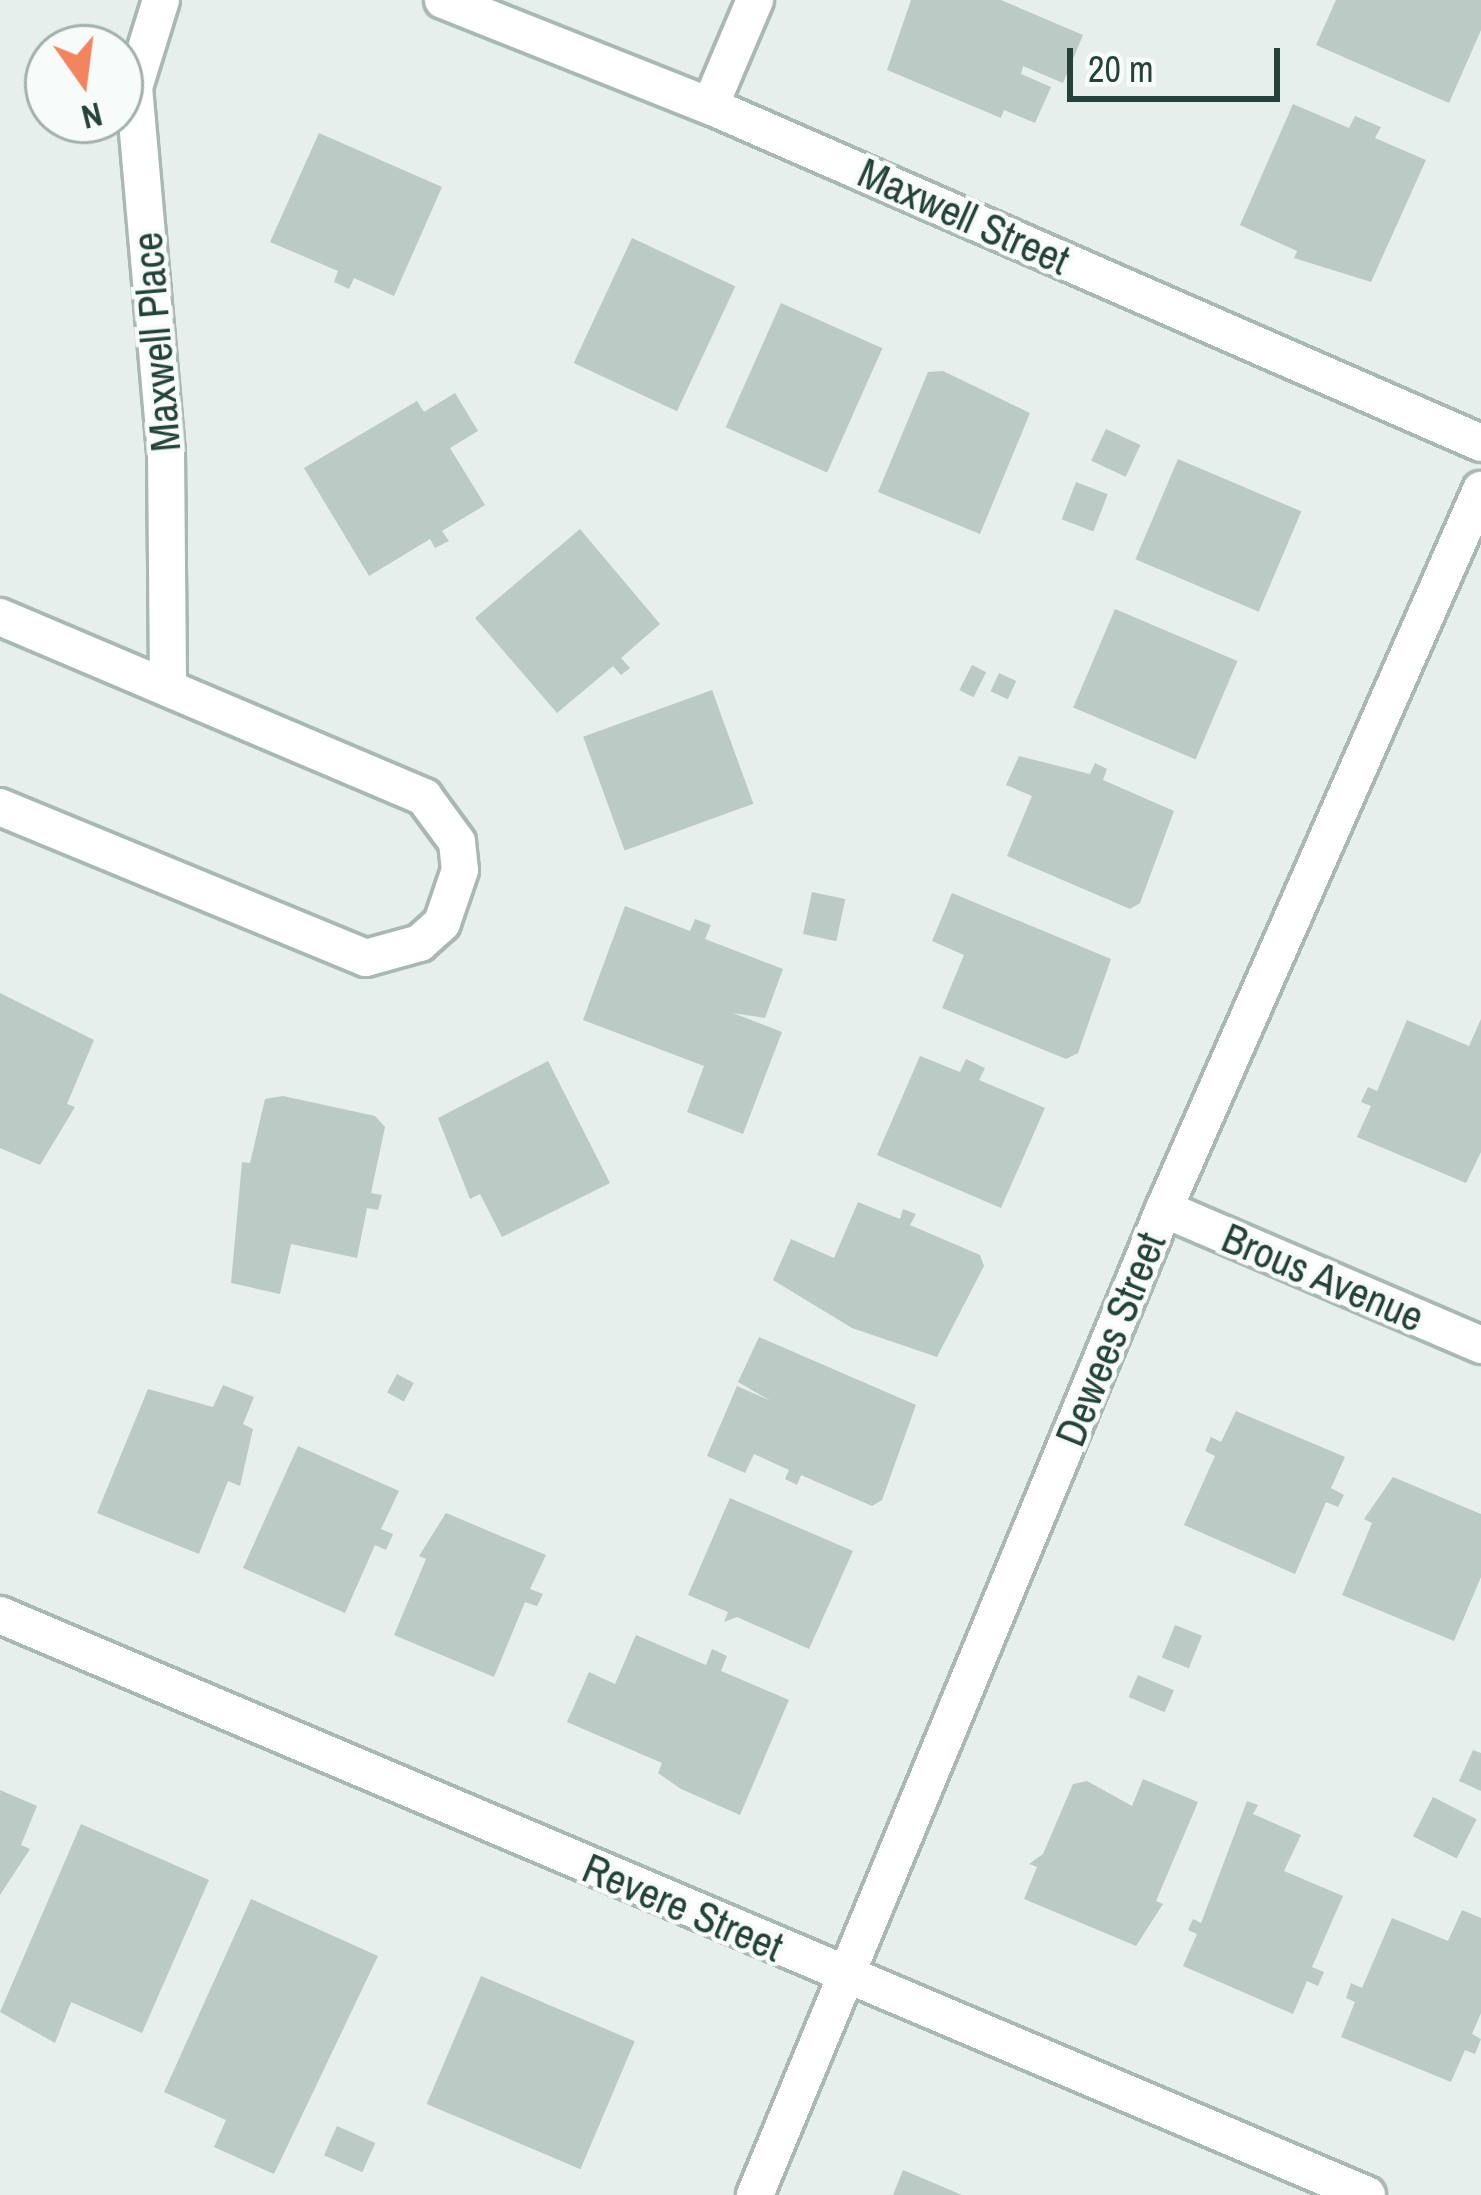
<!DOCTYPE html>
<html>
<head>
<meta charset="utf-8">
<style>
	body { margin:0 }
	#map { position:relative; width:1481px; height:2195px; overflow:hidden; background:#e6efeb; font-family:"Archivo Narrow",sans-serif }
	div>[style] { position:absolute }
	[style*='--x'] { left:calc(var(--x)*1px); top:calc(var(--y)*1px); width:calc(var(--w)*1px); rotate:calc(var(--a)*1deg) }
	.building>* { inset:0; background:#bbcac4; transform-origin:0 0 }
	.roads { filter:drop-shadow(3px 0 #a8b8b2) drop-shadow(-3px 0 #a8b8b2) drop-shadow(0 3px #a8b8b2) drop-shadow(0 -3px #a8b8b2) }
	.lane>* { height:36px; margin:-18px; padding:0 18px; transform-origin:18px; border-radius:18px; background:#fff }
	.street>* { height:36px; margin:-18px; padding:0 18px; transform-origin:18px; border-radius:18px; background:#fff }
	span { translate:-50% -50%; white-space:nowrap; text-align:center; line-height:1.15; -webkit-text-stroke:9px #f7fbf9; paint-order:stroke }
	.street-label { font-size:42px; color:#24423a }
	.north { position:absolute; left:24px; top:24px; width:120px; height:120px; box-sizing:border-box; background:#f7fbf9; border:3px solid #a3b1ad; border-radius:50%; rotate:166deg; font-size:33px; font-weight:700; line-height:48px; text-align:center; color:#24423a }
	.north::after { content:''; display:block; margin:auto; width:42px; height:54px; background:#f4845f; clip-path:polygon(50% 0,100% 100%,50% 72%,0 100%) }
	.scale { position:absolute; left:1067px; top:48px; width:213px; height:54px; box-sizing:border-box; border:6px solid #24423a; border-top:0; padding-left:15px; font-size:36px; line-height:42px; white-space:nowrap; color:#24423a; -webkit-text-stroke:9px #f7fbf9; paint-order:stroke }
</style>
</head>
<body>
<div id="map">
	<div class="building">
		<i style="clip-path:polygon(911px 0,1001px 0,1083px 35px,1063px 83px,1023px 66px,1021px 74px,1051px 87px,1035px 123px,1004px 110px,1001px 118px,887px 70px)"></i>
		<i style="clip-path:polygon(1336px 0,1481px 0,1481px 30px,1449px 103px,1316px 45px)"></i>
		<i style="clip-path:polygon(1293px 104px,1349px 128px,1355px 116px,1381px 127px,1375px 138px,1426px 160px,1371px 282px,1294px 258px,1297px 251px,1240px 225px)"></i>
		<i style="clip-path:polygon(319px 133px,442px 187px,394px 296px,354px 278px,349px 289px,334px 282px,338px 271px,270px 242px)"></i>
		<i style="left:632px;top:238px;width:114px;height:138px;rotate:25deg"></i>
		<i style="left:781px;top:303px;width:111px;height:136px;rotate:24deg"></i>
		<i style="clip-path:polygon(943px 371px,1030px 413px,980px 534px,878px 492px,928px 372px)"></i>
		<i style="clip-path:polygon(455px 393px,478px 431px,450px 448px,485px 505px,442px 531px,449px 541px,435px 548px,430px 539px,369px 576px,304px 468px,417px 401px,424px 412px)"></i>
		<i style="left:1106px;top:429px;width:38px;height:35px;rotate:25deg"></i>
		<i style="left:1178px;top:459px;width:134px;height:109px;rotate:23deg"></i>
		<i style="left:1076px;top:482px;width:34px;height:40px;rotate:21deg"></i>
		<i style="clip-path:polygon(580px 529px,660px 624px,621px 658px,630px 668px,621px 675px,613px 666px,557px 713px,475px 618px)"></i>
		<i style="left:1115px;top:609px;width:133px;height:107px;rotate:23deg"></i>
		<i style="left:972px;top:665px;width:16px;height:28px;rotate:27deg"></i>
		<i style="left:999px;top:673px;width:19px;height:20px;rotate:25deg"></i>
		<i style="left:712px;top:690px;width:121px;height:137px;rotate:70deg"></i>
		<i style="clip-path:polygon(1019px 756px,1090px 774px,1095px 763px,1107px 769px,1103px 780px,1174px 811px,1140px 903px,1130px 909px,1007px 856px,1032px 796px,1006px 785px)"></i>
		<i style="left:812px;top:892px;width:34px;height:43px;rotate:12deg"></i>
		<i style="clip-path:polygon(952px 893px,1111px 959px,1078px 1053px,1066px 1059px,942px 1008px,964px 955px,932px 941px)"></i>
		<i style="clip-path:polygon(625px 906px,690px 931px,695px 919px,711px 925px,705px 939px,783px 969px,765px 1018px,733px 1013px,782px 1032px,743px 1134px,687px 1112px,704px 1066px,583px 1020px)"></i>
		<i style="clip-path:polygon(0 993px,94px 1040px,67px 1104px,75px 1107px,40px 1165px,0 1148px)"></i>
		<i style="clip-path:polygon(1481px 1019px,1481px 1152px,1466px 1183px,1357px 1137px,1371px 1106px,1361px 1102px,1368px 1087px,1377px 1091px,1407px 1020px,1469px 1046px)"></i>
		<i style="clip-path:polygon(920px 1056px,960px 1072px,966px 1059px,985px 1068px,979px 1080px,1045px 1108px,1001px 1208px,877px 1155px)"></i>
		<i style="clip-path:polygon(548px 1061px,610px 1183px,502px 1237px,480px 1194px,470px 1199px,438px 1118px)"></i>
		<i style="clip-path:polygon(283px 1096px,375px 1116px,385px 1127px,371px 1193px,382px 1195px,378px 1210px,367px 1208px,357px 1258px,291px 1244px,280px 1294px,231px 1283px,242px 1162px,250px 1163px,265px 1099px)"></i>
		<i style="clip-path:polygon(858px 1202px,900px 1219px,903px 1209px,916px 1214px,910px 1225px,980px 1255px,984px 1266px,937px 1357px,852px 1328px,773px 1280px,791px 1239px,834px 1258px)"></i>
		<i style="clip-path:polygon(759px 1337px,916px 1405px,882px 1500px,872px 1506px,801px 1475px,797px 1485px,785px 1479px,789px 1470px,754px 1454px,745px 1473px,707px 1456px,737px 1386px,771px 1401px,738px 1382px)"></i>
		<i style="left:397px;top:1374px;width:19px;height:21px;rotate:28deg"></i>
		<i style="clip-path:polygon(223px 1385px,254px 1397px,243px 1424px,253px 1429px,240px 1486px,228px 1481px,199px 1554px,97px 1513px,148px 1389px,213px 1407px)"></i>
		<i style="clip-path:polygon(1236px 1411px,1345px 1457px,1331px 1488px,1344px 1495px,1338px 1507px,1326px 1502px,1295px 1574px,1184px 1525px,1215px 1456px,1205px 1451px,1211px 1437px,1221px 1442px)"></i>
		<i style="clip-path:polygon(298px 1446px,399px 1491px,381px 1529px,393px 1534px,386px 1550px,375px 1545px,345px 1613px,243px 1568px)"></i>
		<i style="clip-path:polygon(1393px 1477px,1481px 1514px,1481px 1577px,1454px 1641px,1342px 1595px,1372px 1523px,1364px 1519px)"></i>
		<i style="clip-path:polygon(730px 1498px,853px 1551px,809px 1649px,737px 1617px,724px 1622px,728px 1612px,688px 1595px)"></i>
		<i style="clip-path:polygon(446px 1513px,546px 1555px,530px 1589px,543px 1594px,537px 1606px,525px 1602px,494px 1677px,394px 1635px,426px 1559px,419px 1556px)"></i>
		<i style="left:1175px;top:1625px;width:29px;height:35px;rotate:22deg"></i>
		<i style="clip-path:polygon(636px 1635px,706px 1665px,712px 1649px,727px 1656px,721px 1671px,789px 1700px,740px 1815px,681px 1789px,658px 1773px,662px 1763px,567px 1722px,589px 1672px,615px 1684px)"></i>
		<i style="left:1138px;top:1675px;width:39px;height:24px;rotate:23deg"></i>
		<i style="clip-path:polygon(1473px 1750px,1481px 1753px,1481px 1791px,1459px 1781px)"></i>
		<i style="clip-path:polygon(1143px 1779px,1198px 1802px,1156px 1901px,1163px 1904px,1136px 1946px,1024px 1899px,1037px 1867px,1029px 1864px,1043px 1854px,1073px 1784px,1087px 1781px,1132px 1806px)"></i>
		<i style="clip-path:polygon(0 1790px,37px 1806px,21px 1845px,30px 1849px,0 1895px)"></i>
		<i style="left:1433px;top:1797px;width:49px;height:44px;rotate:27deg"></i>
		<i style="clip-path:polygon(1247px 1801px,1258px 1805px,1253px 1814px,1301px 1835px,1284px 1871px,1343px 1896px,1312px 1967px,1324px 1972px,1318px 1986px,1307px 1981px,1293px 2014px,1183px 1966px,1197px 1934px,1188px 1930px,1193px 1919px,1201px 1923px)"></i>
		<i style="clip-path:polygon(81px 1824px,209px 1880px,142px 2033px,71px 2002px,55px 2043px,0 2012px)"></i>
		<i style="clip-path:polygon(251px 1899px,378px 1956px,274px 2174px,214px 2147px,226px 2120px,164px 2092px)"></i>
		<i style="clip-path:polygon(1462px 1910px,1481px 1918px,1481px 2013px,1472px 2034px,1481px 2039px,1475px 2054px,1465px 2050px,1451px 2082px,1341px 2037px,1355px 2002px,1346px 1998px,1351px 1983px,1362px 1988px,1392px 1918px,1448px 1941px)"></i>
		<i style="left:481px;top:1976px;width:167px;height:139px;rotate:23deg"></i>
		<i style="left:337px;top:2126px;width:42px;height:32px;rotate:24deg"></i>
		<i style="clip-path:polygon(903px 2170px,962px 2195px,893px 2195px)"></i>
	</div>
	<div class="roads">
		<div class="lane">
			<i style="--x:0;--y:617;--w:461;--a:23"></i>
			<i style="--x:424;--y:797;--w:56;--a:53.7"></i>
			<i style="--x:457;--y:842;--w:28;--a:84"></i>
			<i style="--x:460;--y:870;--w:56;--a:108.8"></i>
			<i style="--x:442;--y:923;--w:30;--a:138"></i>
			<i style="--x:420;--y:943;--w:56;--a:164.5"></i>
			<i style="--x:366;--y:958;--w:396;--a:-157.6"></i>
		</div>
		<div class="street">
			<i style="--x:161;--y:0;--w:91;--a:107.2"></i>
			<i style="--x:134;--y:87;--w:365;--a:85"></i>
			<i style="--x:166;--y:451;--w:237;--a:89.5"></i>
			<i style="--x:443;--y:0;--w:287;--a:21.7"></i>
			<i style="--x:710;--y:106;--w:841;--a:23.61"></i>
			<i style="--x:710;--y:106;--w:115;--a:-67"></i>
			<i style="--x:1164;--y:1209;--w:345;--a:23.2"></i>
			<i style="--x:0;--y:1615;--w:1485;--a:22.99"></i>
			<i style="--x:755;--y:2195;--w:1067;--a:-67.47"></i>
			<i style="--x:1164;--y:1209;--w:786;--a:-66.21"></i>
		</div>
	</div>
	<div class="street-label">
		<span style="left:964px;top:216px;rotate:24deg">Maxwell Street</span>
		<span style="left:156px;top:342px;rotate:-95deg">Maxwell Place</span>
		<span style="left:1323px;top:1277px;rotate:23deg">Brous Avenue</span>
		<span style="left:1110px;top:1339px;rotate:-68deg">Dewees Street</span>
		<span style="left:683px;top:1907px;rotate:23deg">Revere Street</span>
	</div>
	<div class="north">N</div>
	<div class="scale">20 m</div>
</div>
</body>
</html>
